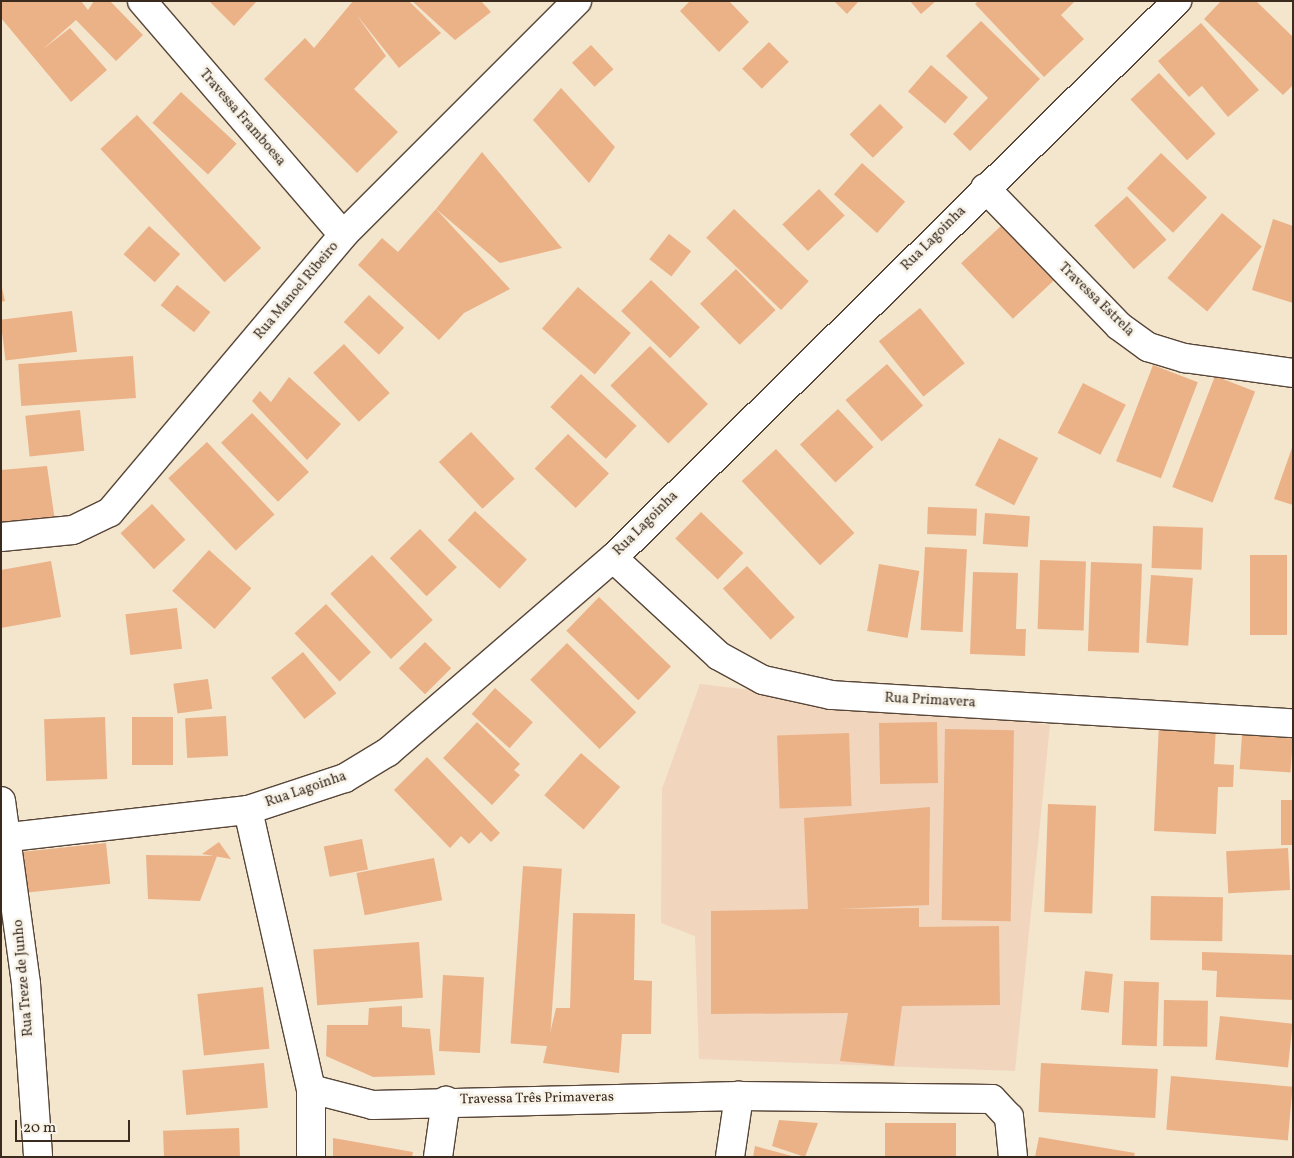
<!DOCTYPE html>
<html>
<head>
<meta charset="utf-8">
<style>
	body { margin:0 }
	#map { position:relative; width:1294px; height:1158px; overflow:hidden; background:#f4e5cd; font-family:Vollkorn,serif }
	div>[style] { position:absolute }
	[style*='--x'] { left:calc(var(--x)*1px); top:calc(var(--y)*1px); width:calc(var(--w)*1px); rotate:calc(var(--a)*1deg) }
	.built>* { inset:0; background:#f1d5bd }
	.building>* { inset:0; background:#ebb288; transform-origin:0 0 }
	.roads { filter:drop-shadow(1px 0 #574638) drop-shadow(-1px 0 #574638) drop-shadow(0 1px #574638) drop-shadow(0 -1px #574638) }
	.minor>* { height:28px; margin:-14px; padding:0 14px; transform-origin:14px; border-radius:14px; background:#fff }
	span { translate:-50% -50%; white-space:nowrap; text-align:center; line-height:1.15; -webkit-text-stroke:5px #f7f3e8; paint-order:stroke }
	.street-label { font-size:14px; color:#3b2a1e }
	.frame { position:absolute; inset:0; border:2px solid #3b2a1e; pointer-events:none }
	.scale { position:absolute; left:15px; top:1120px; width:115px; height:22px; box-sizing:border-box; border:2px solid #3b2a1e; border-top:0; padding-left:6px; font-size:15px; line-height:18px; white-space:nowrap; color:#3b2a1e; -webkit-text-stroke:4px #f7f3e8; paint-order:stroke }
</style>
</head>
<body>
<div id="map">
	<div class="built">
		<i style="clip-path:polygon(700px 684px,1050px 725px,1015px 1071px,699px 1059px,695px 936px,661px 923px,662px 789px)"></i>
	</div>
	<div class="building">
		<i style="clip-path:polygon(1px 1px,81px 1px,88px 10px,94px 1px,110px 1px,143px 35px,116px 61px,76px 20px,42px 50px,70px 28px,107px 70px,71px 102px,1px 18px)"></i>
		<i style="clip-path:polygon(209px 1px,257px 1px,234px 26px)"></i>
		<i style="clip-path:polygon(353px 1px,409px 1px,441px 33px,399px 68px,356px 14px,386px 56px,354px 89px,398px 132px,357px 173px,264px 79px,305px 38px,314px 48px)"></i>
		<i style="clip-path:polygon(412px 1px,481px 1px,491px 12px,455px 40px)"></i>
		<i style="clip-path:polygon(690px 1px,729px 1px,749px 22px,719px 52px,680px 11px)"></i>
		<i style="clip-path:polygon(834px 1px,859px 1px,847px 14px)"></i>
		<i style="clip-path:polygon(910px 1px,936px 1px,921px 14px)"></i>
		<i style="clip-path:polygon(978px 1px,1075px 1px,1061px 15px,1084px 39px,1044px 77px,975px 4px)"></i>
		<i style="clip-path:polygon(1221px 1px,1256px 1px,1293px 37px,1293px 85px,1283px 95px,1204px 19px)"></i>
		<i style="clip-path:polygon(981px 21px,1040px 79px,970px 151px,953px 134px,988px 98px,946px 56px)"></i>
		<i style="clip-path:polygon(1201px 23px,1259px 90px,1228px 117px,1202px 86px,1189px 97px,1158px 61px)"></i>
		<i style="left:769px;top:42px;width:28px;height:38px;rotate:45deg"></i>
		<i style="left:591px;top:45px;width:33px;height:26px;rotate:47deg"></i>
		<i style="left:931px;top:65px;width:49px;height:35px;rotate:41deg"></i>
		<i style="left:1159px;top:73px;width:83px;height:39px;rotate:47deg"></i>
		<i style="clip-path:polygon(561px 88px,615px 147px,589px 183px,533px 120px)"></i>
		<i style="left:181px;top:92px;width:76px;height:42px;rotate:43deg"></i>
		<i style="left:880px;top:104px;width:33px;height:43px;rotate:45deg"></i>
		<i style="left:137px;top:115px;width:182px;height:50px;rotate:47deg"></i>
		<i style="clip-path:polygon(482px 152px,562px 248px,500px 263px,436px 209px)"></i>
		<i style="left:1161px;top:153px;width:64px;height:49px;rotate:44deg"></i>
		<i style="left:862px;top:163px;width:58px;height:42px;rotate:42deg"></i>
		<i style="left:819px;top:189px;width:37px;height:51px;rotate:46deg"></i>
		<i style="left:1127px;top:196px;width:59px;height:44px;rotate:48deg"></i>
		<i style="clip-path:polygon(436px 209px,510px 289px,464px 313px,439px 340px,358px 265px,382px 238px,398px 252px)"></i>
		<i style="left:734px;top:209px;width:104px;height:40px;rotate:44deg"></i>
		<i style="left:1222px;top:213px;width:52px;height:85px;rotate:40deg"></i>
		<i style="clip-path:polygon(1273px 219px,1293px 226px,1293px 303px,1252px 290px)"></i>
		<i style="left:1002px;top:225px;width:76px;height:56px;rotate:47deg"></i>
		<i style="left:149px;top:226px;width:42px;height:38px;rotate:42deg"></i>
		<i style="left:669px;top:234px;width:28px;height:32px;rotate:38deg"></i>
		<i style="left:736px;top:269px;width:57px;height:50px;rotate:46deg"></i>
		<i style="left:651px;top:280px;width:68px;height:43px;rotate:44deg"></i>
		<i style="clip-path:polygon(1px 284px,5px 301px,1px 302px)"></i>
		<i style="left:177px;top:285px;width:43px;height:26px;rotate:39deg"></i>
		<i style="left:578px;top:287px;width:70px;height:55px;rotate:41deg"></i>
		<i style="left:369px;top:295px;width:48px;height:37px;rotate:43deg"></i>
		<i style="left:920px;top:308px;width:71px;height:53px;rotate:51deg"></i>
		<i style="left:72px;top:311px;width:41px;height:72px;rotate:83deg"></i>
		<i style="left:344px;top:344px;width:67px;height:42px;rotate:47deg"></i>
		<i style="left:650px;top:346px;width:82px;height:56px;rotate:45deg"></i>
		<i style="left:133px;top:356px;width:42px;height:115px;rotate:86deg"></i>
		<i style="left:887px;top:364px;width:55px;height:55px;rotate:49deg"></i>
		<i style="left:1153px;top:365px;width:48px;height:103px;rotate:21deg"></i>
		<i style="left:581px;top:374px;width:76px;height:45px;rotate:43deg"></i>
		<i style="left:1215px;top:376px;width:43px;height:119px;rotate:21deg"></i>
		<i style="clip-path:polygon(289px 377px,341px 424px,307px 460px,252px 401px,260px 391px,271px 402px)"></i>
		<i style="left:1083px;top:383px;width:48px;height:56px;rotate:27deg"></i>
		<i style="left:838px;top:409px;width:52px;height:52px;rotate:47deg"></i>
		<i style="left:80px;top:410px;width:41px;height:55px;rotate:84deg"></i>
		<i style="left:252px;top:413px;width:82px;height:43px;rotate:46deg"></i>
		<i style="left:471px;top:432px;width:64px;height:44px;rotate:47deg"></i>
		<i style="left:568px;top:434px;width:57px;height:48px;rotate:44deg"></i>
		<i style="left:999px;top:438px;width:44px;height:53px;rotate:27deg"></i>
		<i style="left:207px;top:442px;width:99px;height:53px;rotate:47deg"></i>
		<i style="clip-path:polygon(1293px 445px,1293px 505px,1274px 499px)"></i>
		<i style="left:776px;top:449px;width:115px;height:47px;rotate:47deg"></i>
		<i style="clip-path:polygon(47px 466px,55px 521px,1px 530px,1px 470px)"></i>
		<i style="left:152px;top:504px;width:49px;height:43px;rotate:47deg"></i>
		<i style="left:928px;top:507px;width:49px;height:27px;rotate:2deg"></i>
		<i style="left:475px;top:511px;width:71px;height:40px;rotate:43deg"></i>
		<i style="left:701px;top:512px;width:59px;height:37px;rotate:44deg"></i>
		<i style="left:985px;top:513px;width:45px;height:31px;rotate:4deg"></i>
		<i style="left:1153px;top:526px;width:50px;height:42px;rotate:2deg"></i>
		<i style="left:420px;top:529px;width:53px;height:42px;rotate:46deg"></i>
		<i style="left:925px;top:547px;width:42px;height:83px;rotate:3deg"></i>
		<i style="left:209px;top:550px;width:57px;height:55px;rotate:42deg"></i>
		<i style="left:372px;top:555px;width:89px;height:57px;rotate:47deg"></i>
		<i style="left:1250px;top:555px;width:37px;height:80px"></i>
		<i style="left:1040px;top:560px;width:46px;height:69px;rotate:2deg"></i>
		<i style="clip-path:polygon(51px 561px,61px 617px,1px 628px,1px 570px)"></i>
		<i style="left:1091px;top:562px;width:51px;height:89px;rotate:2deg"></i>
		<i style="left:879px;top:564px;width:41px;height:68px;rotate:10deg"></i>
		<i style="left:747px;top:566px;width:70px;height:33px;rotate:47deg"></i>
		<i style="clip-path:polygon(973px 572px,1018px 573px,1016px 629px,1026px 629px,1025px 656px,970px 654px)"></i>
		<i style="left:1151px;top:575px;width:42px;height:68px;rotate:4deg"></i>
		<i style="left:599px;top:597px;width:100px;height:47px;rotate:44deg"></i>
		<i style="left:326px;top:604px;width:66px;height:43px;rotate:47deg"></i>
		<i style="left:177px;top:608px;width:41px;height:52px;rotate:83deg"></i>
		<i style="left:425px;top:642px;width:37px;height:37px;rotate:45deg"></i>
		<i style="left:567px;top:643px;width:98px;height:52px;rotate:45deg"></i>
		<i style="left:303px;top:652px;width:53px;height:41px;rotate:51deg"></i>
		<i style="left:208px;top:679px;width:30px;height:35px;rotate:82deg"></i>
		<i style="left:495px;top:688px;width:51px;height:35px;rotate:42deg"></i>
		<i style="left:226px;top:716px;width:40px;height:41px;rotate:87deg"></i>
		<i style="left:105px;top:717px;width:62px;height:61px;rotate:88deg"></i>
		<i style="left:132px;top:717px;width:41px;height:48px"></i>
		<i style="clip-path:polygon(477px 722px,520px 764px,514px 770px,520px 775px,492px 805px,443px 758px)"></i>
		<i style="left:937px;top:722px;width:61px;height:58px;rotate:89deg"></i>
		<i style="clip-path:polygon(1159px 723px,1216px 726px,1214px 764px,1234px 765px,1233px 787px,1218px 787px,1216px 834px,1154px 831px)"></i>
		<i style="left:945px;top:729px;width:69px;height:191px;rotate:1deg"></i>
		<i style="left:849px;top:733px;width:73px;height:72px;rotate:88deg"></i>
		<i style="left:1242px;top:735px;width:51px;height:34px;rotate:4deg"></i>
		<i style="left:581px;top:753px;width:52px;height:56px;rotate:41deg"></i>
		<i style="clip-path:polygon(427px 757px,500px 833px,491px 842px,481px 832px,469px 844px,461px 836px,450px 848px,394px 790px)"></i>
		<i style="left:1293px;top:800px;width:45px;height:12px;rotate:90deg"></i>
		<i style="left:1048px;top:804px;width:48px;height:108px;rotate:2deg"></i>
		<i style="clip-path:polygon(930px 807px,929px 905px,838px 909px,919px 908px,919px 927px,999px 926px,1000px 1005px,902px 1006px,894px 1066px,840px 1061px,848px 1013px,711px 1014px,711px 911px,808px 909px,804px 818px)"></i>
		<i style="left:362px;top:839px;width:31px;height:39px;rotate:79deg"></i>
		<i style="clip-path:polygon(219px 842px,231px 859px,202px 854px)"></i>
		<i style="left:106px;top:843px;width:41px;height:83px;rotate:84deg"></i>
		<i style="left:1288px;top:848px;width:42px;height:62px;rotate:87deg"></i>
		<i style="clip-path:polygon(146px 855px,217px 856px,200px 901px,148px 899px)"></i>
		<i style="left:434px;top:858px;width:43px;height:79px;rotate:79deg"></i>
		<i style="left:523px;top:866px;width:39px;height:178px;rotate:4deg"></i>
		<i style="left:1151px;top:896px;width:72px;height:44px;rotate:1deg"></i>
		<i style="clip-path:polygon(573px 913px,635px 914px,634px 980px,652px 981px,651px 1034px,622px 1034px,619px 1073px,543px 1063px,556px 1008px,570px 1008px)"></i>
		<i style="left:419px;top:942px;width:56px;height:106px;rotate:86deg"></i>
		<i style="clip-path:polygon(1202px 952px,1293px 955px,1293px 1000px,1216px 997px,1217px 971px,1202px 970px)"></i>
		<i style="left:1085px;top:971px;width:28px;height:39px;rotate:6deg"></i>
		<i style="left:443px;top:975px;width:41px;height:76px;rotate:3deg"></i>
		<i style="left:1124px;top:981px;width:35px;height:64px;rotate:2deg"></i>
		<i style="left:263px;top:987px;width:62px;height:66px;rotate:84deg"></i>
		<i style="left:1164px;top:1000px;width:44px;height:46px;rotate:1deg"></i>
		<i style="clip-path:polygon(402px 1006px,402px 1027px,430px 1029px,435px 1075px,373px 1077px,326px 1056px,327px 1025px,368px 1025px,369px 1008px)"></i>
		<i style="left:1220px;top:1016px;width:73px;height:44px;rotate:6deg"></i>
		<i style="left:264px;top:1063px;width:45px;height:82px;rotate:85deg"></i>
		<i style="left:1041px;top:1063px;width:117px;height:49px;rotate:3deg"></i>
		<i style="left:1171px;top:1076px;width:122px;height:54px;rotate:5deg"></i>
		<i style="clip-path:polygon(779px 1120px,818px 1123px,805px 1157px,772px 1146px)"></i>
		<i style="left:885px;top:1123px;width:71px;height:34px"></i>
		<i style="left:239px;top:1128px;width:29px;height:76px;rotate:88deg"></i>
		<i style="clip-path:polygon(1039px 1137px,1135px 1153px,1134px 1157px,1035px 1157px)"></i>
		<i style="clip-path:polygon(333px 1138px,413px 1152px,412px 1157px,333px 1157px)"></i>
		<i style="clip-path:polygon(755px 1146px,792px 1156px,792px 1157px,753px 1157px)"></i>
	</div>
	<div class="roads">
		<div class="minor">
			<i style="--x:142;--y:1;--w:308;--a:49.3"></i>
			<i style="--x:985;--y:188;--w:192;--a:45.8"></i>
			<i style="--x:1119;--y:326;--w:36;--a:36"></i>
			<i style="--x:1148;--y:347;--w:39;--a:17"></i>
			<i style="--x:1185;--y:358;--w:109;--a:7.9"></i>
			<i style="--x:1;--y:537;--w:72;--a:-5.6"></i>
			<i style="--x:73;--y:530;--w:41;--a:-25.9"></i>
			<i style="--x:110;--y:512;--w:362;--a:-49.9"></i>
			<i style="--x:343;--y:235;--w:331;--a:-45"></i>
			<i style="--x:613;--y:558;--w:144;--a:42.8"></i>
			<i style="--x:719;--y:656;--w:50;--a:28.6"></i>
			<i style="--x:763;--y:680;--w:70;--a:12.4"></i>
			<i style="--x:831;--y:695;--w:463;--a:3.5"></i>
			<i style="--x:1;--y:801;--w:185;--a:82.2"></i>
			<i style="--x:26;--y:984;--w:173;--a:86"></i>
			<i style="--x:248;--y:810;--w:286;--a:77.3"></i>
			<i style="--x:311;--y:1089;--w:64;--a:14.5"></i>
			<i style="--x:373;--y:1105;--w:366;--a:-1.4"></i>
			<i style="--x:739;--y:1096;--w:253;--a:0.7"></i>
			<i style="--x:992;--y:1099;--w:25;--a:47"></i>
			<i style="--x:1009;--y:1117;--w:40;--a:84.3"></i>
			<i style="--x:1;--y:838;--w:249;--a:-6.5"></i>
			<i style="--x:248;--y:810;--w:102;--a:-18.3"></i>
			<i style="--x:345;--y:778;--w:50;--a:-31.2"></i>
			<i style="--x:388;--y:752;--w:297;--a:-40.8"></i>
			<i style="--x:613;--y:558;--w:793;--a:-44.64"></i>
			<i style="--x:311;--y:1089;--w:68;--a:90"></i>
			<i style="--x:438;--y:1157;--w:57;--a:-81.9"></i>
			<i style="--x:730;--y:1157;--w:62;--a:-81.6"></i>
		</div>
	</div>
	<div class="street-label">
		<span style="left:242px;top:118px;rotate:49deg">Travessa Framboesa</span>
		<span style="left:934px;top:239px;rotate:-45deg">Rua Lagoinha</span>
		<span style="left:297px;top:291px;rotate:-50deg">Rua Manoel Ribeiro</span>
		<span style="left:1096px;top:300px;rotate:44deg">Travessa Estrela</span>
		<span style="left:646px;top:524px;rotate:-45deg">Rua Lagoinha</span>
		<span style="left:930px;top:701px;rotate:3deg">Rua Primavera</span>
		<span style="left:306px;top:790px;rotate:-19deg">Rua Lagoinha</span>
		<span style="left:24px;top:978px;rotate:-95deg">Rua Treze de Junho</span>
		<span style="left:537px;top:1099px;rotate:-1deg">Travessa Três Primaveras</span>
	</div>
	<div class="frame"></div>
	<div class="scale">20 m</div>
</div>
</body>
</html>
